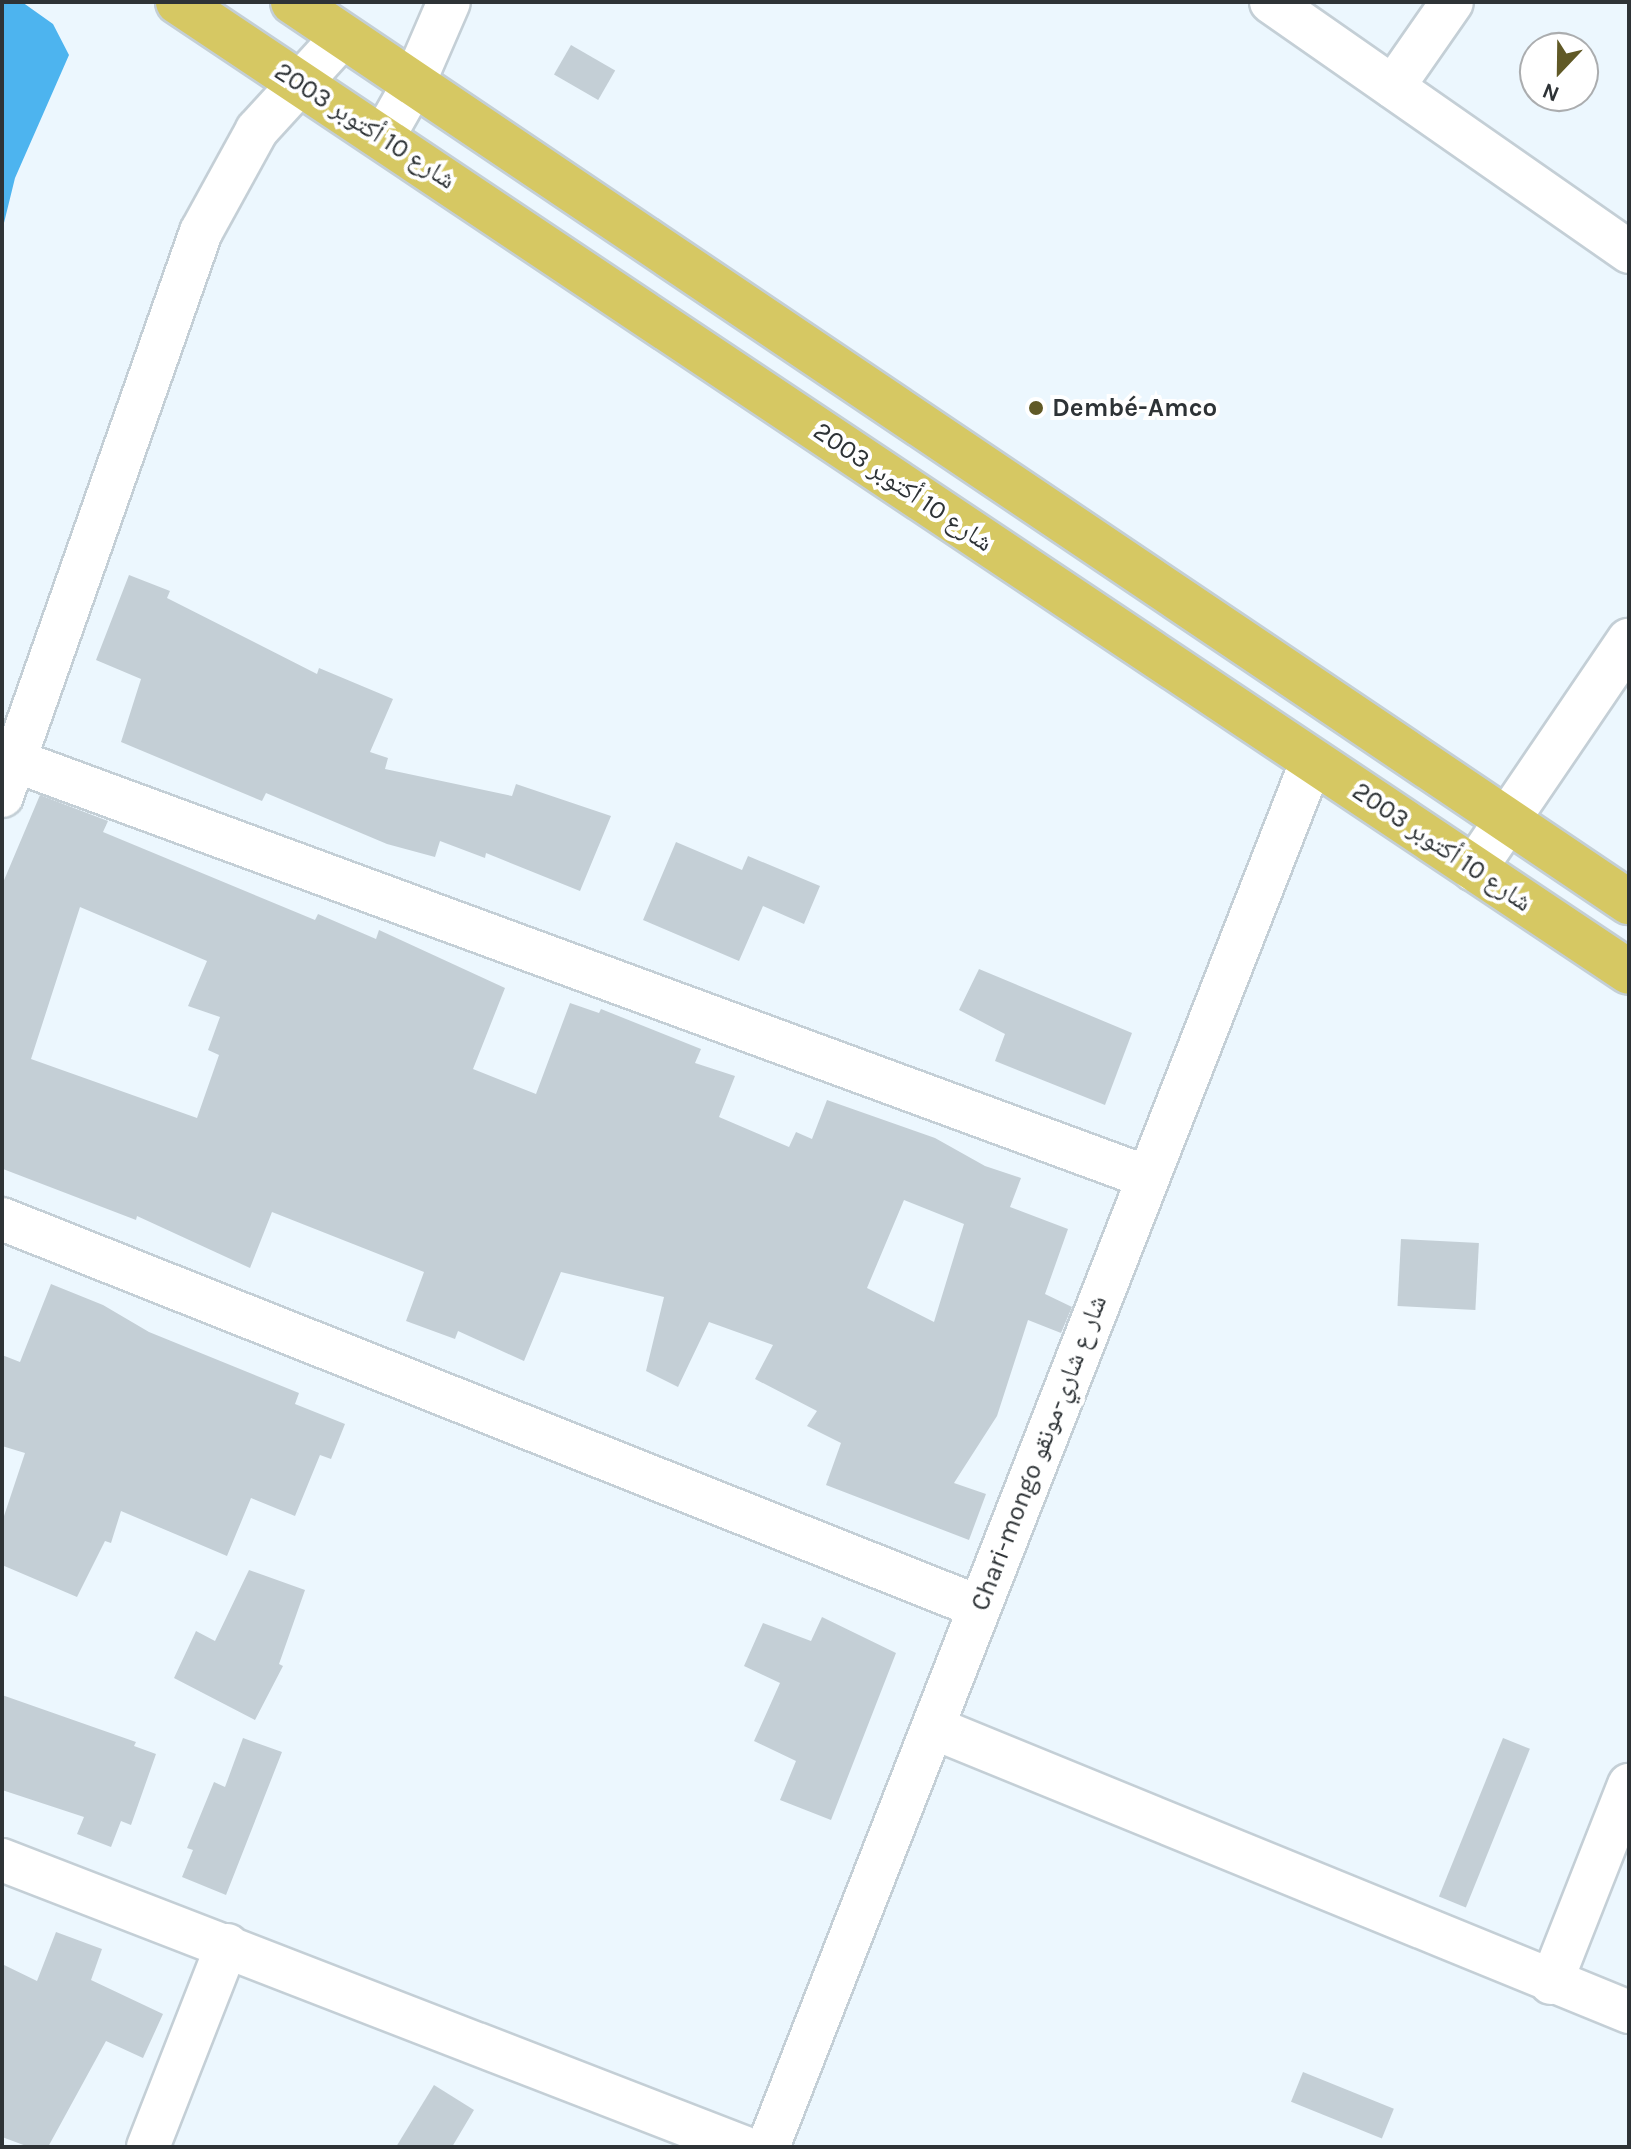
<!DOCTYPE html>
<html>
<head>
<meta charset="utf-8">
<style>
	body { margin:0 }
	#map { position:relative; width:1631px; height:2149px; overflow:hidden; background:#ecf7fe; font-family:Karla,"Noto Naskh Arabic",sans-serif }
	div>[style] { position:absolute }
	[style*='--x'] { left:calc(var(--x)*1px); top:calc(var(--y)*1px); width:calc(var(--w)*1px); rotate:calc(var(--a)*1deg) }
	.water>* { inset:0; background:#4db4ef }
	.building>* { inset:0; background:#c4cfd6; transform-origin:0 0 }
	.roads { filter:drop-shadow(2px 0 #c4cfd6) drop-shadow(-2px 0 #c4cfd6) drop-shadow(0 2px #c4cfd6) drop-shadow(0 -2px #c4cfd6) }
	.minor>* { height:42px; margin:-21px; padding:0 21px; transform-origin:21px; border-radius:21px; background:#fff }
	.tertiary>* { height:44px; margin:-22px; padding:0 22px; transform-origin:22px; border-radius:22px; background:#fff }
	.trunk>* { height:44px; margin:-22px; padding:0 22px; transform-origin:22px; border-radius:22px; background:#d6c863 }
	.dots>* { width:22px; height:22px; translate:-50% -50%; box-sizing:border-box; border:4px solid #fff; border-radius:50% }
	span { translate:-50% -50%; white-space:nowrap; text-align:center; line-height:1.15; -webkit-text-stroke:8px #fff; paint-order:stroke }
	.street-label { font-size:26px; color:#2e3336 }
	.poi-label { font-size:26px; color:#2e3336; font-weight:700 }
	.left { translate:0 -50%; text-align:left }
	.frame { position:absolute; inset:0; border:4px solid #2e3336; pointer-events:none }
	.north { position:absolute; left:1519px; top:32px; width:80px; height:80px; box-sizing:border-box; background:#fff; border:2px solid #abadaf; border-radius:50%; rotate:202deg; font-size:22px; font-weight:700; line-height:32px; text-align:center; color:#2e3336 }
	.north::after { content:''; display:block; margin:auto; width:28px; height:36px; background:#605926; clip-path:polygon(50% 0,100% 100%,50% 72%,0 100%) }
</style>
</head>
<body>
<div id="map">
	<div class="water">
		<i style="clip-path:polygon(2px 2px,22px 2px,53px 24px,69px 55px,15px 178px,2px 231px)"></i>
	</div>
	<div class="building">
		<i style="left:571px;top:45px;width:51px;height:34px;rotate:30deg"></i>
		<i style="clip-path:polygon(129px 575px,170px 591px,167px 598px,317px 674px,319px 668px,393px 699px,370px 752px,388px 758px,385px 769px,512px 796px,516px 784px,611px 816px,580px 891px,486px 853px,485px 858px,440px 841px,435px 857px,387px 844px,266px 793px,262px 801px,121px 742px,141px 679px,96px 660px)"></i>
		<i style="clip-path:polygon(evenodd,40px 795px,108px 821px,103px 832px,315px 920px,318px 914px,376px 939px,379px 930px,505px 988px,473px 1069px,536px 1094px,570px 1003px,599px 1013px,601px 1009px,701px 1049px,695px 1063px,735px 1076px,719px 1117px,789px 1147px,796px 1132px,812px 1139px,827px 1100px,935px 1138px,985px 1166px,1021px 1178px,1010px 1207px,1068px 1229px,1045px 1294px,1072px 1307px,1061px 1333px,1028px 1320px,997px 1416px,954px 1483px,986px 1494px,969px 1540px,826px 1485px,841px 1443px,807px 1426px,817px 1411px,755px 1379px,773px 1345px,709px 1322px,678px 1387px,646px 1371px,664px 1297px,561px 1272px,524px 1361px,458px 1331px,455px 1339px,406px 1321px,424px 1272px,272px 1212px,250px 1268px,137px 1216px,136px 1220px,3px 1169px,2px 885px,40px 795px,80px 907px,207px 961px,188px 1006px,220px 1017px,208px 1050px,219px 1055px,197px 1118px,31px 1059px,80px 907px,40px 795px,904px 1200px,964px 1224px,934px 1322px,867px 1288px,904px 1200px)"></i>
		<i style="clip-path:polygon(676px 842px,742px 870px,748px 856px,820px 886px,804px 924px,763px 906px,739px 961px,643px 920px)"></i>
		<i style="clip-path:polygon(979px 969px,1132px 1033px,1105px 1105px,995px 1061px,1005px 1034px,959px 1010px)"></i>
		<i style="left:1401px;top:1239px;width:78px;height:67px;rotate:3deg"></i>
		<i style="clip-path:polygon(51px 1284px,103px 1305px,149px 1332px,299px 1393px,295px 1404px,345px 1424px,331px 1459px,320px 1455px,295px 1516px,251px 1498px,227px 1556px,121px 1511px,111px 1543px,105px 1541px,77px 1597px,2px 1565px,2px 1522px,25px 1453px,2px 1446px,2px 1355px,20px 1362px)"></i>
		<i style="clip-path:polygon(249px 1570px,305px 1590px,279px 1664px,283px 1666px,255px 1720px,174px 1678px,196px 1631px,215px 1641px)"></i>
		<i style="clip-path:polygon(822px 1617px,896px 1653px,831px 1820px,780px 1800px,796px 1761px,754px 1741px,780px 1683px,744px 1666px,763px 1623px,811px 1641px)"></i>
		<i style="clip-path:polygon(2px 1695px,136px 1742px,134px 1746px,156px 1754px,131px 1825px,121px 1821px,111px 1847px,77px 1834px,84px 1817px,2px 1790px)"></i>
		<i style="clip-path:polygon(243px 1738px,282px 1752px,226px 1895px,182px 1877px,193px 1850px,187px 1848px,214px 1782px,225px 1787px)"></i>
		<i style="left:1503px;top:1738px;width:29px;height:171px;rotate:22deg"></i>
		<i style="clip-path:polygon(56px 1932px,102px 1949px,91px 1980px,163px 2014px,143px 2058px,106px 2041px,48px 2147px,29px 2147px,2px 2137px,2px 1964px,37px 1981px)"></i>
		<i style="left:1303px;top:2072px;width:98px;height:32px;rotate:22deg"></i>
		<i style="clip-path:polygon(434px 2085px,474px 2110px,452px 2147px,396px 2147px)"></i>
	</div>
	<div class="roads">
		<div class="minor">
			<i style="--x:1271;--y:2;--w:437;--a:34.9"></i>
			<i style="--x:1393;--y:87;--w:103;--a:-55.2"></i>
			<i style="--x:384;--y:136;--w:59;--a:-60.4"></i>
			<i style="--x:413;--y:85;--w:90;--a:-66.6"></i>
			<i style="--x:2;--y:756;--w:1220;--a:20.19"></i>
			<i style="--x:2;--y:796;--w:598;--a:-70.57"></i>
			<i style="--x:201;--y:232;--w:116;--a:-61.2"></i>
			<i style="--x:257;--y:130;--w:127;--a:-47.5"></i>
			<i style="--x:2;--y:1219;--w:1051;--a:21.66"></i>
			<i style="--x:934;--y:1728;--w:751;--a:22.23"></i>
			<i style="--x:2;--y:1860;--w:795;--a:21.17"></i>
			<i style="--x:1551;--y:1983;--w:213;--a:-68.5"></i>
			<i style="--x:148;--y:2147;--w:217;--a:-68.6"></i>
			<i style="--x:768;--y:2147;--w:1490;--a:-68.58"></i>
		</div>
		<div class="tertiary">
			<i style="--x:1474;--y:869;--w:276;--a:-55.8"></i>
		</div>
		<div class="trunk">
			<i style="--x:178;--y:2;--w:1745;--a:33.76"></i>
			<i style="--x:293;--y:2;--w:1611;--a:33.97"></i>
		</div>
	</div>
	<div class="dots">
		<i style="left:1036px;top:408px;background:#605926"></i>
	</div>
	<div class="street-label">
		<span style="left:365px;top:126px;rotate:33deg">شارع 10 أكتوبر 2003</span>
		<span style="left:903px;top:487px;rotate:34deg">شارع 10 أكتوبر 2003</span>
		<span style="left:1442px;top:847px;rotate:34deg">شارع 10 أكتوبر 2003</span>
		<span style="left:1039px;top:1453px;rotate:-69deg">Chari-mongo شار ع شاري-مونقو</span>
	</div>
	<div class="poi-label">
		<span class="left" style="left:1052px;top:408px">Dembé-Amco</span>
	</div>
	<div class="frame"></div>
	<div class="north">N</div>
</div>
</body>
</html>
